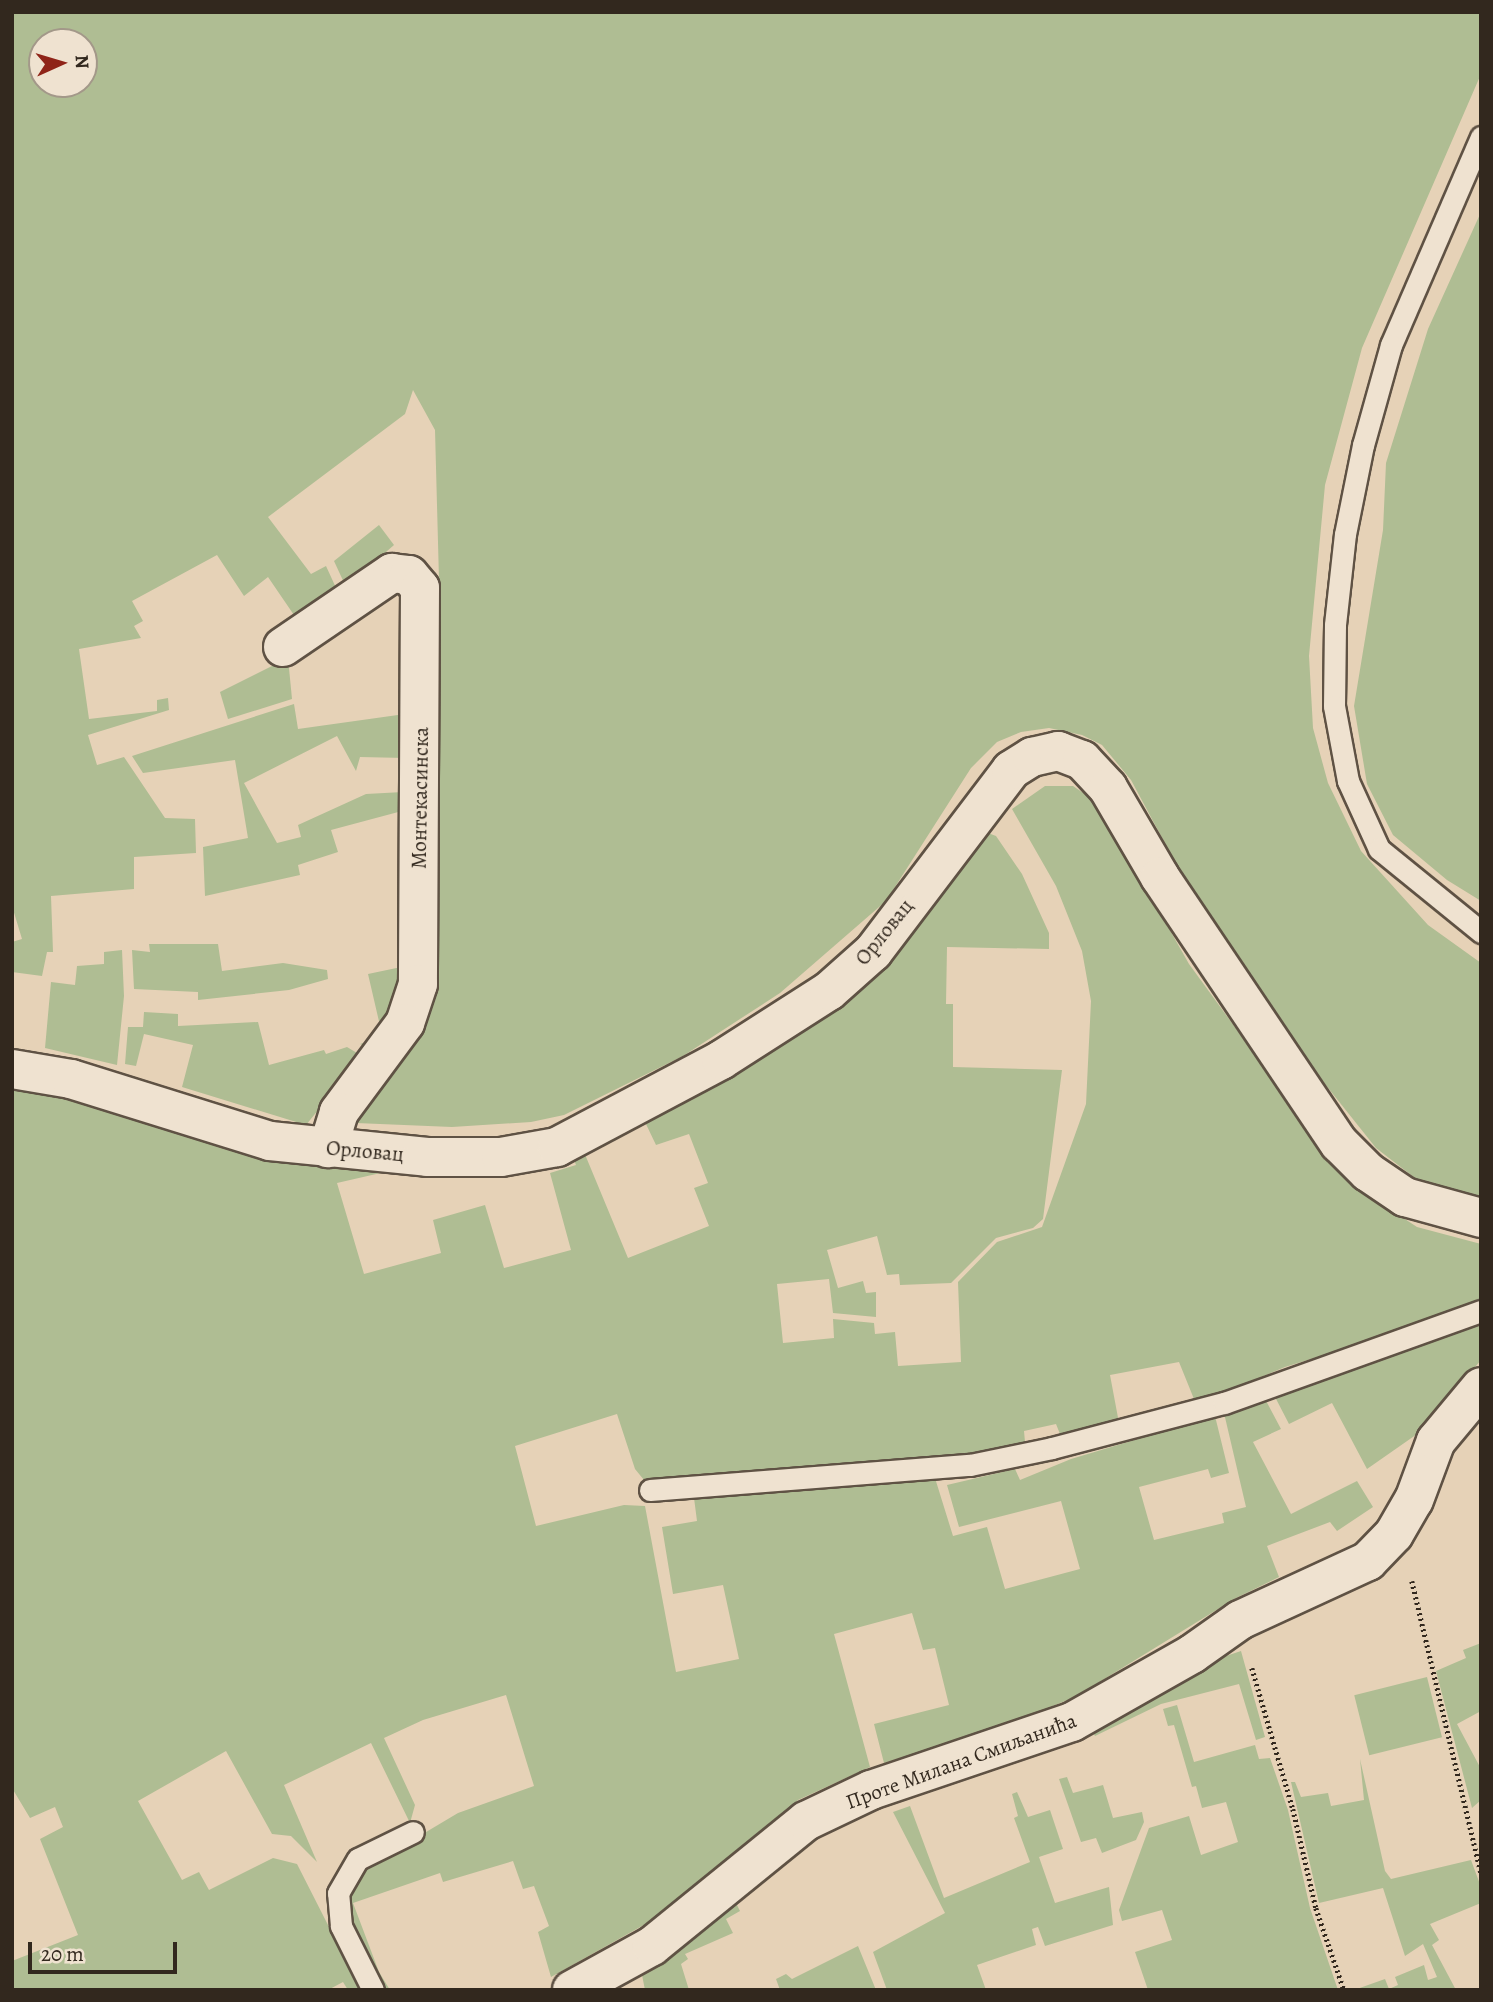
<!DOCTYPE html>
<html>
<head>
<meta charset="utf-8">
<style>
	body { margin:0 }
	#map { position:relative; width:1493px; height:2002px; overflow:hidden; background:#e6d2b7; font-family:Alegreya,serif }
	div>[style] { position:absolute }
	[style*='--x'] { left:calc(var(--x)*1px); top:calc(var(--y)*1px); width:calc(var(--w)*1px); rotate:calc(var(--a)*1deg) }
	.green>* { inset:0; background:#afbd93; transform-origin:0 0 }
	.path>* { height:4.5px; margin-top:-2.25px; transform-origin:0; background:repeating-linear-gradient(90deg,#32281e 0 2px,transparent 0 5.5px) }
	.roads { filter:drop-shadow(2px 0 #5f5244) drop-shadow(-2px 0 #5f5244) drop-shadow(0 2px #5f5244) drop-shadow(0 -2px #5f5244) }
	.lane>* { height:21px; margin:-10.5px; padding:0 10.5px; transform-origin:10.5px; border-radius:10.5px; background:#efe2d0 }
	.street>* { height:38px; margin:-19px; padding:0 19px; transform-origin:19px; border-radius:19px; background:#efe2d0 }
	span { translate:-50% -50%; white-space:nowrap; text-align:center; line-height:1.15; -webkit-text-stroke:6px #efe2d0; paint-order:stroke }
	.street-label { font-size:21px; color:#32281e }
	.frame { position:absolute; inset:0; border:14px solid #32281e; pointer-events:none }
	.north { position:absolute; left:28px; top:28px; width:70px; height:70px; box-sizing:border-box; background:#efe2d0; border:2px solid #a39889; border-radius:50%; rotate:86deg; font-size:19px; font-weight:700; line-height:28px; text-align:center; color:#32281e }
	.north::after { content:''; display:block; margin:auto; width:24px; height:32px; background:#8f2418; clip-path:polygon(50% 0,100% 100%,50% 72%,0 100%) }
	.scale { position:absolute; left:28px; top:1942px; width:149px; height:32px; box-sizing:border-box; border:4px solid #32281e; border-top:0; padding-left:9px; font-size:21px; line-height:24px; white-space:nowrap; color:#32281e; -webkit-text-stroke:5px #efe2d0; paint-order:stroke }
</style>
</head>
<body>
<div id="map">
	<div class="green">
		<i style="clip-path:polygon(evenodd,12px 12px,1481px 12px,1481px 74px,1362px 348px,1325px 485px,1309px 656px,1313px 728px,1328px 783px,1361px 851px,1428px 925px,1481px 963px,1481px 1199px,1424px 1185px,1376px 1148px,1293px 1044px,1197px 903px,1131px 780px,1102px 745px,1082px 735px,1049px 728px,1021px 732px,997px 742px,971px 768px,886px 901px,780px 993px,683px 1056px,564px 1115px,531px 1122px,452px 1127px,356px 1123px,362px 1107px,398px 1061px,434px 812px,441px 655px,435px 430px,413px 390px,405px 414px,268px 517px,311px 574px,326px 566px,337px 590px,296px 618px,268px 577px,244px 596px,217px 555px,132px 601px,143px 621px,134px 626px,141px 638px,79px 649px,89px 719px,157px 711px,157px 700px,168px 698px,169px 710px,88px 735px,97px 765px,124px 757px,165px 818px,195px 819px,196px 853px,134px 857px,134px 889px,51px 896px,53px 952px,47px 952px,42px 976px,12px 972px,12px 942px,22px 939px,12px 906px,12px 12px,42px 42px,84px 42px,84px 84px,42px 84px,42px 42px)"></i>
		<i style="clip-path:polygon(1481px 212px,1481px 901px,1447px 880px,1393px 835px,1367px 784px,1354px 706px,1383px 530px,1386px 463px,1428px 329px)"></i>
		<i style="clip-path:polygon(379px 525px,394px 545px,346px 587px,334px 561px)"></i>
		<i style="clip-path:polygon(288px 658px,292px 699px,228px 719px,220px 692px)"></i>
		<i style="clip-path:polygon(294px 704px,298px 729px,405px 714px,405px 758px,360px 757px,356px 771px,337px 736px,244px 783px,277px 843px,301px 837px,298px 825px,366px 794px,403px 792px,402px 811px,331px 830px,338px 852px,298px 865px,300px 875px,205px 896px,203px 847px,248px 838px,235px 760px,143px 773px,132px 756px)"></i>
		<i style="clip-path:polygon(1045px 786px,1073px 786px,1098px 803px,1189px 964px,1347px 1181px,1417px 1227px,1481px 1244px,1481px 1299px,1379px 1338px,1285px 1367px,1196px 1404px,1179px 1362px,1110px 1375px,1119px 1423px,1060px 1434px,1056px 1424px,1024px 1431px,1025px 1442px,959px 1458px,644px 1480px,635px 1469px,617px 1414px,515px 1446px,536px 1526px,624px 1505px,645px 1506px,676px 1672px,739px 1659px,723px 1585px,673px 1594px,662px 1527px,697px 1521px,694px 1498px,935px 1478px,953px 1536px,987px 1527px,1005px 1589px,1080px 1569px,1061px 1501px,959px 1527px,947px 1485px,1015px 1469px,1020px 1480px,1071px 1459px,1215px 1416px,1229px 1473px,1211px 1478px,1208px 1469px,1139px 1487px,1154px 1540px,1224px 1523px,1222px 1513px,1246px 1507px,1224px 1413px,1264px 1397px,1281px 1429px,1253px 1442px,1291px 1514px,1357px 1481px,1373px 1507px,1337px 1531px,1330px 1522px,1267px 1546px,1279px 1577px,1236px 1598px,1075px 1697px,1013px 1722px,884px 1763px,874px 1724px,949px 1705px,935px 1648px,923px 1650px,912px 1613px,834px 1634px,870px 1767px,798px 1800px,658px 1917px,551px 1977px,538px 1932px,549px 1926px,534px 1886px,523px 1889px,513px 1861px,443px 1882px,440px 1873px,353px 1903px,379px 1972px,390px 1990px,385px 1990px,360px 1946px,346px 1898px,359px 1872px,369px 1866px,458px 1813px,534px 1786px,506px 1695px,423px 1720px,384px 1738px,415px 1805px,410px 1823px,371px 1743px,284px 1785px,317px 1862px,291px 1836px,272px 1834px,226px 1751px,138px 1801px,182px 1880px,199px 1872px,209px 1890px,273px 1858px,297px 1864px,361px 1990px,348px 1990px,343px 1982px,328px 1990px,12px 1990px,12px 1961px,78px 1935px,40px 1839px,63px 1827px,55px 1807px,30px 1818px,12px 1788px,12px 1079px,398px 1169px,337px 1183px,364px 1274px,441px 1253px,433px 1220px,485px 1205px,504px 1268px,571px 1250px,550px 1173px,576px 1165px,573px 1157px,584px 1152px,628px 1258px,709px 1226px,694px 1188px,708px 1183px,689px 1134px,656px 1145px,645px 1122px,801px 1033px,872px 979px,981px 835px,988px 833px,996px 836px,1022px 874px,1049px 933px,1049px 949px,947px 947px,946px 1004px,953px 1004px,953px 1067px,1062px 1070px,1043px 1219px,1033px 1228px,996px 1238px,951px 1283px,900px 1285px,899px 1274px,887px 1275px,877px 1236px,827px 1250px,838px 1288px,863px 1281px,866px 1293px,876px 1292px,876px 1317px,833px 1313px,829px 1279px,777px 1284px,783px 1343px,834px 1338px,833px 1319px,874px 1323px,875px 1334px,895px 1332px,898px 1366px,961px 1362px,958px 1282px,997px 1242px,1042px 1227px,1086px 1104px,1091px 1001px,1082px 951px,1056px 886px,1012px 809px)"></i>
		<i style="clip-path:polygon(149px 944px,218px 944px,222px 971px,283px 963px,327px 970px,328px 979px,289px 990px,198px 1000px,198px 992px,134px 989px,132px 950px,150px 952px)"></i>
		<i style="clip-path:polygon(122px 950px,124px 996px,117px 1065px,45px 1048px,51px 982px,75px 985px,77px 966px,104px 964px,104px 952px)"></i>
		<i style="clip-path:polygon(406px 966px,404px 986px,374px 1050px,360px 1044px,373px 1040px,372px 1033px,381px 1030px,368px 974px)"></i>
		<i style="clip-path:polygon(144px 1012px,178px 1014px,178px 1026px,258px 1022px,269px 1065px,324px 1050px,326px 1054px,347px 1047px,362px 1056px,306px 1125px,182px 1087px,193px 1045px,144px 1034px,136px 1066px,125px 1064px,128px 1027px,143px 1027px)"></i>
		<i style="clip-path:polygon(1481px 1322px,1481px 1360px,1420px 1432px,1367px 1469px,1332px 1403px,1289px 1424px,1274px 1395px)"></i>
		<i style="clip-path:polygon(1481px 1643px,1481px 1711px,1457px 1724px,1481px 1769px,1481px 1800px,1472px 1808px,1436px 1671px,1466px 1658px,1463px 1650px)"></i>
		<i style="clip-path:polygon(1241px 1651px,1265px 1737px,1256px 1740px,1239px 1684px,1161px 1704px,1095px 1736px,1092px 1731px,1214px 1660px)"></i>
		<i style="left:1427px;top:1677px;width:62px;height:75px;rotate:76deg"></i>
		<i style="clip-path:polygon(1177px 1705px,1194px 1762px,1255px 1745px,1259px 1759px,1270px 1758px,1288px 1810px,1310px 1908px,1338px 1990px,1148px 1990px,1135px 1952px,1172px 1940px,1162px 1910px,1122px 1921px,1119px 1910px,1149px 1828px,1189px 1816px,1201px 1855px,1238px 1842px,1226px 1802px,1202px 1808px,1196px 1786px,1192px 1787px,1174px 1725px,1168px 1726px,1163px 1709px)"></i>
		<i style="clip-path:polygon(1360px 1759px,1385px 1871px,1391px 1879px,1471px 1860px,1481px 1887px,1481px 1903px,1430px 1924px,1439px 1940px,1432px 1945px,1456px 1990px,1354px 1990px,1385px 1979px,1389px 1989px,1398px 1985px,1395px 1977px,1424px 1965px,1428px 1980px,1437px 1977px,1423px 1944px,1405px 1956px,1383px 1888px,1319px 1903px,1291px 1782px,1295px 1782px,1301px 1797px,1328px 1793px,1331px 1806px,1364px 1800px)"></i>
		<i style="clip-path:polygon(1067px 1777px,1073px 1793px,1103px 1785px,1113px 1818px,1142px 1812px,1144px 1822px,1136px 1840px,1102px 1853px,1096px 1838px,1081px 1842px,1059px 1779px)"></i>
		<i style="clip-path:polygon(1017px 1792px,1028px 1817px,1050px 1810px,1063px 1849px,1039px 1857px,1055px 1903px,1109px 1887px,1113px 1925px,1045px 1946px,1038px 1927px,1032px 1929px,1036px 1945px,977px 1965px,986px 1990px,887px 1990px,873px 1952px,945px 1913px,893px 1812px,910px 1806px,944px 1898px,1030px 1862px,1014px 1818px,1018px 1816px,1012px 1794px)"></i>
		<i style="clip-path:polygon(734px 1899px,740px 1911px,726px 1919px,733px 1933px,685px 1954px,688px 1959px,681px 1964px,689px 1990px,645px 1990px,642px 1975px)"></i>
		<i style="clip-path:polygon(858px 1946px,876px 1990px,780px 1990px,776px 1979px,786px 1974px,792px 1979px)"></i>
	</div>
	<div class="path">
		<i style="--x:1412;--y:1581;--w:300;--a:76.7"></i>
		<i style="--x:1252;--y:1668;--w:147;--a:73.8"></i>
		<i style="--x:1293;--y:1809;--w:102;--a:76.9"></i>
		<i style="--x:1316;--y:1908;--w:87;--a:71.1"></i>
	</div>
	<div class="roads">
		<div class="lane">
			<i style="--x:1481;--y:137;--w:227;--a:113.4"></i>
			<i style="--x:1391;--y:345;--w:104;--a:105.6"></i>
			<i style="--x:1363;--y:445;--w:91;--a:101.4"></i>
			<i style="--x:1345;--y:534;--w:92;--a:96.3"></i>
			<i style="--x:1335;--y:625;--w:81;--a:90.7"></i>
			<i style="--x:1334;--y:706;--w:76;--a:79.4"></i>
			<i style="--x:1348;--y:781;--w:75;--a:65.5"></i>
			<i style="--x:1379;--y:849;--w:132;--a:39.1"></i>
			<i style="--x:650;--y:1490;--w:321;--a:-4.5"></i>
			<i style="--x:970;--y:1465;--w:84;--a:-11.7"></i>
			<i style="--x:1052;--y:1448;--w:178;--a:-14.7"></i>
			<i style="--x:1224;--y:1403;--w:273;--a:-19.7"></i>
			<i style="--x:373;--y:1990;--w:72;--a:-116.6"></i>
			<i style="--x:341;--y:1926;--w:33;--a:-95"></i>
			<i style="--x:338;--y:1893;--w:39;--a:-60"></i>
			<i style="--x:358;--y:1859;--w:61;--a:-26.1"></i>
		</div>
		<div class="street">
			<i style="--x:283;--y:647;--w:132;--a:-34.2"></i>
			<i style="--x:392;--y:573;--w:17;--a:7"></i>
			<i style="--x:409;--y:575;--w:17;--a:50"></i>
			<i style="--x:420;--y:588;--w:396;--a:90.3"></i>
			<i style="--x:418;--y:984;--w:41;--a:108.4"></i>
			<i style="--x:405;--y:1023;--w:111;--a:126.6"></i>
			<i style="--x:339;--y:1112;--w:38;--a:107"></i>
			<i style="--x:12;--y:1069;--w:60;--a:9.6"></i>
			<i style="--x:71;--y:1079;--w:208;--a:17.3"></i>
			<i style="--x:270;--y:1141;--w:158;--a:5.8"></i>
			<i style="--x:427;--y:1157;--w:74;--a:0"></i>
			<i style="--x:501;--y:1157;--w:57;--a:-10.1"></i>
			<i style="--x:557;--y:1147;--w:186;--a:-27.9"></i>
			<i style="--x:721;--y:1060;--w:128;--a:-32.6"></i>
			<i style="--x:829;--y:991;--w:59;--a:-41.6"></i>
			<i style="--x:873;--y:952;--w:228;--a:-52.8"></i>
			<i style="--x:1011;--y:770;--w:25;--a:-32"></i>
			<i style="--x:1032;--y:757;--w:27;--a:-13"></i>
			<i style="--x:1058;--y:751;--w:26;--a:21"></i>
			<i style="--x:1082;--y:760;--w:38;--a:47"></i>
			<i style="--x:1108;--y:788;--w:103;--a:59.7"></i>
			<i style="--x:1160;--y:877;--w:321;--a:56.1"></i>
			<i style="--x:1339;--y:1143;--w:41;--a:45"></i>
			<i style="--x:1368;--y:1172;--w:45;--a:34"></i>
			<i style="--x:1405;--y:1197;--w:79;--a:15.4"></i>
			<i style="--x:572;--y:1990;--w:91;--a:-28.8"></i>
			<i style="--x:652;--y:1946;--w:198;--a:-39.1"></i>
			<i style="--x:806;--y:1821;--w:72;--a:-25.5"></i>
			<i style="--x:871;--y:1790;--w:212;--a:-18.7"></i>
			<i style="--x:1072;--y:1722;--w:138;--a:-29.5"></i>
			<i style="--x:1192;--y:1654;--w:59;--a:-35.3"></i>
			<i style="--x:1240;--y:1620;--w:141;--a:-24.7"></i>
			<i style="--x:1368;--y:1561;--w:37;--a:-46"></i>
			<i style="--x:1394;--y:1534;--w:39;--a:-60"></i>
			<i style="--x:1414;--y:1500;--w:63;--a:-69.6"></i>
			<i style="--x:1436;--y:1441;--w:70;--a:-50.2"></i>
		</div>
	</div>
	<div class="street-label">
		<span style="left:420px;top:798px;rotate:-89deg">Монтекасинска</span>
		<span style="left:884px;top:932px;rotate:-51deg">Орловац</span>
		<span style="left:365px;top:1151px;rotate:5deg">Орловац</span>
		<span style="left:961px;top:1761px;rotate:-20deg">Проте Милана Смиљанића</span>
	</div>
	<div class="frame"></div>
	<div class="north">N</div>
	<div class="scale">20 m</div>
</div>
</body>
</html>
